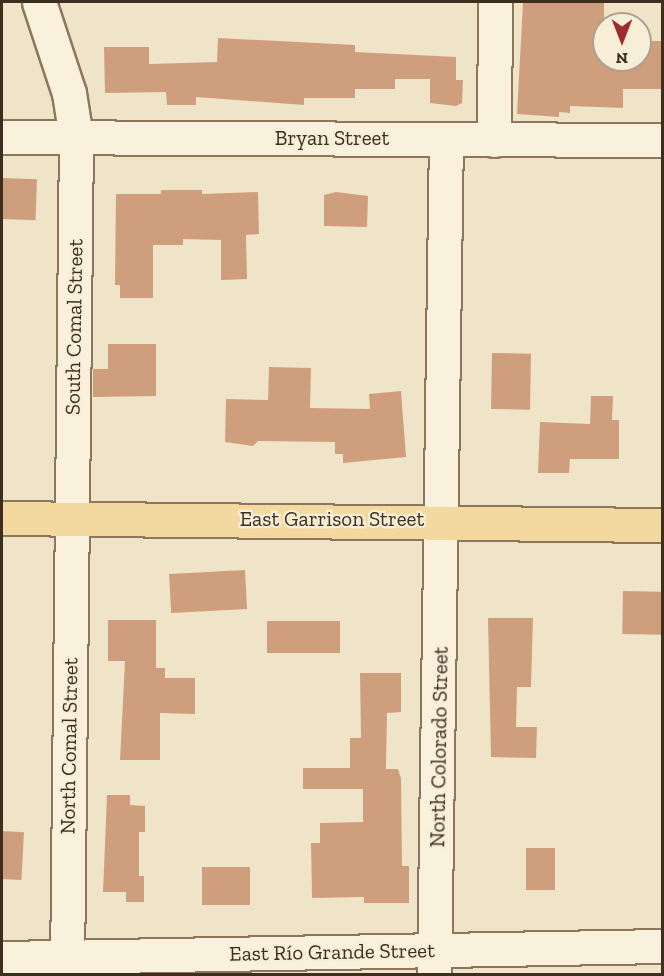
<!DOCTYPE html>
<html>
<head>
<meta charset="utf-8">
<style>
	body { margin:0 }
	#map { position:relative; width:664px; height:976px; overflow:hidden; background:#f0e4c8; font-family:"Zilla Slab",serif }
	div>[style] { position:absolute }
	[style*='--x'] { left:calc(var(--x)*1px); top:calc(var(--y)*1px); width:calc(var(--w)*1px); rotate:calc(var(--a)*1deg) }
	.building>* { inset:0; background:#cf9f7d; transform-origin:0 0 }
	.roads { filter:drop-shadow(2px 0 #8d765c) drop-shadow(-2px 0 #8d765c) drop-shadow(0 2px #8d765c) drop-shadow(0 -2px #8d765c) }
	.minor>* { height:33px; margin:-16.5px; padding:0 16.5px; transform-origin:16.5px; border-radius:16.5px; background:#faf1dc }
	.major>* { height:33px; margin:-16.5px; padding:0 16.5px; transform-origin:16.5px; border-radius:16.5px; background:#f3d9a0 }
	span { translate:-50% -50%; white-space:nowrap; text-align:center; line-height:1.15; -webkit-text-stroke:4.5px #f7eed8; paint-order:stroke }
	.street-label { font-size:21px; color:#3d2e20 }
	.frame { position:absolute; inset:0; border:3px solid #3d2e20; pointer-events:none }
	.north { position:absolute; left:592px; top:12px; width:60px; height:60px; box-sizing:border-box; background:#f7eed8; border:2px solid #ada18e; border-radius:50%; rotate:180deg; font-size:16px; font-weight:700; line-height:24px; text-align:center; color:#3d2e20 }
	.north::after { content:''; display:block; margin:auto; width:21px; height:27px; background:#9e2a2b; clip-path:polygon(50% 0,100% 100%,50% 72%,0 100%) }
</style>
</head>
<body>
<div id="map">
	<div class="building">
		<i style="clip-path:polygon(523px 2px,604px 2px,604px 60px,640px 60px,640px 41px,663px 41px,663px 89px,623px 89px,623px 108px,570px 106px,570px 113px,559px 112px,559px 117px,517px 114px)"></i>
		<i style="clip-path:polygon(218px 38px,355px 45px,355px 52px,456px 57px,456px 80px,463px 80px,462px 103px,456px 106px,430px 103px,430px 79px,395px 79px,395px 89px,355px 89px,355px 98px,304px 98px,304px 105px,196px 97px,196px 105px,167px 105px,166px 92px,105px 93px,104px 47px,149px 47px,149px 64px,217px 62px)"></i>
		<i style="left:3px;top:178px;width:34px;height:41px;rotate:2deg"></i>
		<i style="clip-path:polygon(161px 190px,202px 190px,202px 194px,258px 192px,259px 234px,246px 235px,247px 279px,221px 280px,221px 240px,183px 239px,183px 245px,153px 245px,153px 298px,120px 298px,120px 285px,115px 285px,116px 194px,161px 194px)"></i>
		<i style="clip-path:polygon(336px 192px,368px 196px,367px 227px,324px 226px,324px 195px)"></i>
		<i style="clip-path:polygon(108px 344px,156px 344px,156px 396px,93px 397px,93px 369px,108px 369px)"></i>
		<i style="left:492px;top:353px;width:39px;height:56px;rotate:1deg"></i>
		<i style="clip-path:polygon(269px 367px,311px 368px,310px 408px,370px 409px,369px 394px,401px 391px,406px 457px,343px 463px,343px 454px,335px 454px,335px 442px,258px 441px,253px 446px,225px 442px,226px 399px,268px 400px)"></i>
		<i style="clip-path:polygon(591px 396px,613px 396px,612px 420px,619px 420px,619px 459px,570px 459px,569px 473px,538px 473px,540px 422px,590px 424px)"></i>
		<i style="left:245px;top:570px;width:39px;height:76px;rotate:87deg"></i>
		<i style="left:623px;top:591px;width:40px;height:43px;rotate:1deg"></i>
		<i style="clip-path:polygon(488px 618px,533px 618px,531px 687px,517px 687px,516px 727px,537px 727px,536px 758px,491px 757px)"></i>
		<i style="clip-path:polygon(108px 620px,156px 620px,156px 668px,165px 668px,165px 678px,195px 678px,195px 714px,160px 713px,160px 760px,120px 760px,125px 661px,108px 661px)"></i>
		<i style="left:340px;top:621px;width:32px;height:73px;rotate:90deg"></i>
		<i style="clip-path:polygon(360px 673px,401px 673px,401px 712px,387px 713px,386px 769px,398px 769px,401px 778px,402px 866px,409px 866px,409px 903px,364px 903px,364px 897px,312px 898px,311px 843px,320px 843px,320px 823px,363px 822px,363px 789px,303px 789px,303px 768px,350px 768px,350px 738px,361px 738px)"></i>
		<i style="clip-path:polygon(107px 795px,130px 795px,130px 805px,145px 806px,145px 832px,139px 832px,139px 876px,144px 876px,144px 902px,126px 902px,126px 892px,103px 892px)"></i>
		<i style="left:2px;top:831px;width:22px;height:48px;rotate:3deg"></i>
		<i style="left:526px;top:848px;width:29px;height:42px"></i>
		<i style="left:202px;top:867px;width:48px;height:38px"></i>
	</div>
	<div class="roads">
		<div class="minor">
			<i style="--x:39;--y:2;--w:96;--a:71.8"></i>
			<i style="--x:69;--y:93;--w:45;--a:81"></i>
			<i style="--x:76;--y:137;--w:837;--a:90.62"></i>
			<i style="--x:2;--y:137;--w:660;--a:0.26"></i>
			<i style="--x:494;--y:140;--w:138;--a:-89.6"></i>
			<i style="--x:2;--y:958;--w:660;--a:-1.04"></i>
			<i style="--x:434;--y:974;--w:835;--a:-89.18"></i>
		</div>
		<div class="major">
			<i style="--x:2;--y:518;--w:660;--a:0.61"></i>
		</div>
	</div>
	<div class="street-label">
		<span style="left:332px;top:138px">Bryan Street</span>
		<span style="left:74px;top:327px;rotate:-89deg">South Comal Street</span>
		<span style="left:332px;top:519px">East Garrison Street</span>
		<span style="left:69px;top:746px;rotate:-89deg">North Comal Street</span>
		<span style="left:439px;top:747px;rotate:-89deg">North Colorado Street</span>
		<span style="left:332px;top:952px;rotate:-1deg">East Río Grande Street</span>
	</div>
	<div class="frame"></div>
	<div class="north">N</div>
</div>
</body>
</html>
